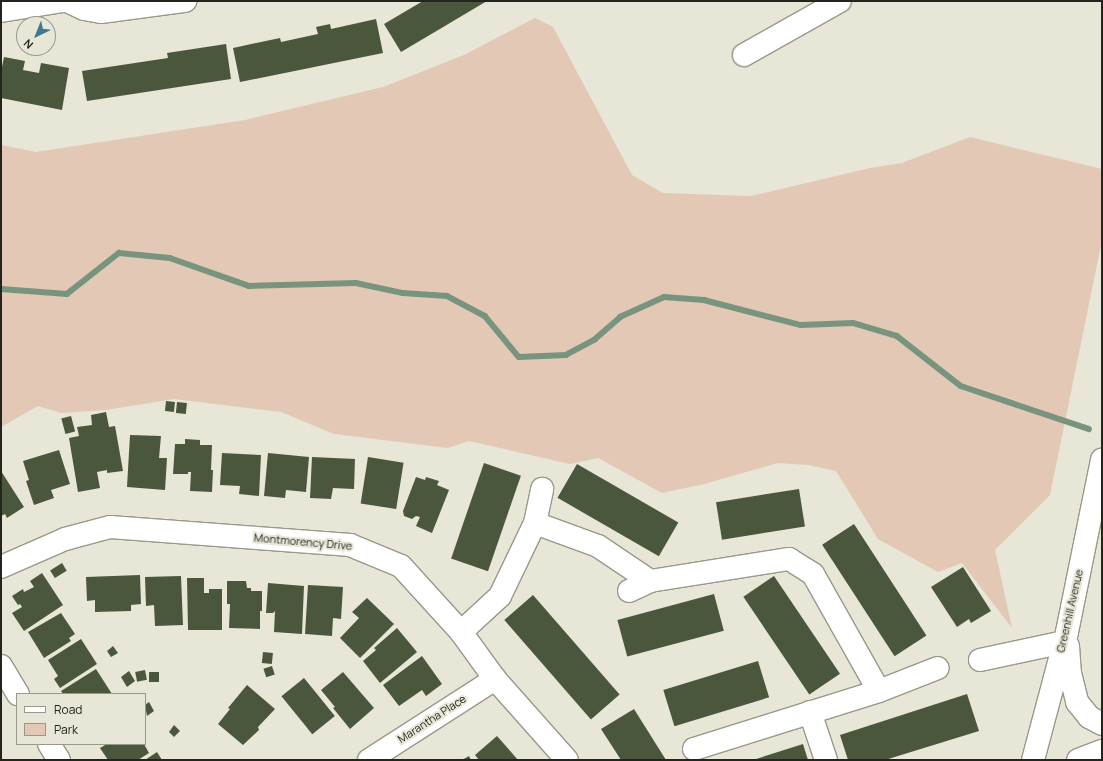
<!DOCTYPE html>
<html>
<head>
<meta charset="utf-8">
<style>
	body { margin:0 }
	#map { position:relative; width:1103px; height:761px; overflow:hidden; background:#e7e6d7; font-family:Manrope,sans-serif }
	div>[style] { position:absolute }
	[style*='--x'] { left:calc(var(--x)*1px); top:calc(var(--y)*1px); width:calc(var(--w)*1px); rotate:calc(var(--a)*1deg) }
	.green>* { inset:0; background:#e3c8b5 }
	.stream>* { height:5.5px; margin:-2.75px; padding:0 2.75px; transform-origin:2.75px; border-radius:2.75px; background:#78947e }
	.building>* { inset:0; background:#4a573c; transform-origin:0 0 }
	.roads { filter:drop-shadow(1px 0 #999889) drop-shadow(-1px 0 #999889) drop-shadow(0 1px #999889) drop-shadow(0 -1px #999889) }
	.minor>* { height:22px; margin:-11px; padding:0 11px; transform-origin:11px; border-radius:11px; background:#fff }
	span { translate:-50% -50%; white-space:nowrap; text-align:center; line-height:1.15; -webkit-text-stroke:4px #e7e6d7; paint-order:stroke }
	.street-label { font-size:11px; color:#24241e }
	.frame { position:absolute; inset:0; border:2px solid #24241e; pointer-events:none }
	.legend { position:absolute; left:16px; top:693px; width:130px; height:52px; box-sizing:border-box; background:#e7e6d7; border:1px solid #99988d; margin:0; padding:5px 7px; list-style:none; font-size:12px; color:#24241e }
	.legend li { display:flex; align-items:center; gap:8px; height:20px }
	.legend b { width:20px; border:1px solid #99988d }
	.north { position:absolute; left:16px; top:16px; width:40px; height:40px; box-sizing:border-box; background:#e7e6d7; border:1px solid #99988d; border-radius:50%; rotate:223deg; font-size:11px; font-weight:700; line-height:16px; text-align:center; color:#24241e }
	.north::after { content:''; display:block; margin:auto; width:14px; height:18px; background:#3d7a90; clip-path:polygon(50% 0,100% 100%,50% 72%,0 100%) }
</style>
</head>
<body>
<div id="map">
	<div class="green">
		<i style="clip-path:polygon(535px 18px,553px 27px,632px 175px,663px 193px,751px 196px,870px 168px,902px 163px,970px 137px,1102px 169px,1102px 240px,1050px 495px,995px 550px,1012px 628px,962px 563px,938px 572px,878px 539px,836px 471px,808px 465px,778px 463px,704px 484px,662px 493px,598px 458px,570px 464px,469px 441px,448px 448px,334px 434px,281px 412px,174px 399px,106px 410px,61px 413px,38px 406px,1px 427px,1px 145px,36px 152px,245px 120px,383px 87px,464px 55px)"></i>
	</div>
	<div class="stream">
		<i style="--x:1;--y:289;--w:66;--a:4.3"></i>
		<i style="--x:67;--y:294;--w:66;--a:-38.3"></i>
		<i style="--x:119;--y:253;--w:51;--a:5.6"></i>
		<i style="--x:170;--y:258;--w:84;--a:19.5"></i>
		<i style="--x:249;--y:286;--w:107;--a:-1.6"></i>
		<i style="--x:356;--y:283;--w:48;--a:12"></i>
		<i style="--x:403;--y:293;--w:44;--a:3.9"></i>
		<i style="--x:447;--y:296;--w:43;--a:27.8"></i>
		<i style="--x:485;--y:316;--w:53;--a:50.3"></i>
		<i style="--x:519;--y:357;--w:47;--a:-2.4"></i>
		<i style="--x:566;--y:355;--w:32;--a:-28"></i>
		<i style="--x:594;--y:340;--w:35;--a:-41"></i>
		<i style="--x:620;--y:317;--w:48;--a:-24.4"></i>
		<i style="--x:664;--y:297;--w:40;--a:4.3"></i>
		<i style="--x:704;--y:300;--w:100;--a:14.5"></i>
		<i style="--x:801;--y:325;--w:52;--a:-2.2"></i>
		<i style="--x:853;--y:323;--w:46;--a:16.5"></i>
		<i style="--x:897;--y:336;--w:81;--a:38"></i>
		<i style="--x:961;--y:386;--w:135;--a:18.6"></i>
	</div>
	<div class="building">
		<i style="clip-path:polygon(423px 1px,487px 1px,401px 52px,384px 24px)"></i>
		<i style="clip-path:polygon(376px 19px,383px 53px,240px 82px,233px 48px,280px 38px,281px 42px,318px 34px,316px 27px,330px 24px,331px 29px)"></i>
		<i style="clip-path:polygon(226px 44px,231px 79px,87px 101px,82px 71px,168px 58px,167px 53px)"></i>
		<i style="clip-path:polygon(4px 57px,25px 61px,23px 70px,39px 73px,41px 63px,69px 68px,62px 110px,1px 98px,1px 67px,2px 67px)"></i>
		<i style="left:166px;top:401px;width:9px;height:10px;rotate:6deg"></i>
		<i style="left:177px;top:402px;width:10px;height:11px;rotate:6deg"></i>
		<i style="clip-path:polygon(106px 412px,109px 427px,115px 426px,123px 471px,107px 473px,107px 470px,97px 472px,100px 488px,78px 492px,69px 438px,79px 436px,77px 427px,92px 425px,91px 415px)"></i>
		<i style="left:71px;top:416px;width:16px;height:10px;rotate:75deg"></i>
		<i style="clip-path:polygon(130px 435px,161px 436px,159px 458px,167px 458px,165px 490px,127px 487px)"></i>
		<i style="clip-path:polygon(185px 439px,200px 440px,200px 445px,212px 445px,211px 470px,213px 470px,212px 492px,190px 491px,191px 472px,188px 472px,188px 474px,173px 474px,175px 444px,185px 444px)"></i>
		<i style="clip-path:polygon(59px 450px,70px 484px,51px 490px,54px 498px,34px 505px,26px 481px,29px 480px,23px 461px)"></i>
		<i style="clip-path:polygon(222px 453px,261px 455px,259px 496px,239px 494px,240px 486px,220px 485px)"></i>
		<i style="clip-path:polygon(268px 453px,309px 457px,306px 492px,286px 490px,285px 498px,264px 496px)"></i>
		<i style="clip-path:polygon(312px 457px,355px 459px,354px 489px,333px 488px,331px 499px,310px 498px)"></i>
		<i style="left:368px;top:457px;width:36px;height:47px;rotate:9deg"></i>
		<i style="left:484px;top:463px;width:39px;height:101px;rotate:19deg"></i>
		<i style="left:577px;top:464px;width:117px;height:39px;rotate:30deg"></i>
		<i style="clip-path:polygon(1px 471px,24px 507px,7px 518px,5px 514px,1px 516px)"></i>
		<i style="clip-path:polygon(416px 477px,425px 480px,426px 477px,439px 481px,437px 485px,449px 490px,432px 533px,416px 526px,420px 517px,416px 516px,412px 519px,404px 516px,403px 511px)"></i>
		<i style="left:799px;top:489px;width:38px;height:84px;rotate:81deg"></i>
		<i style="left:854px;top:524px;width:133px;height:38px;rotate:57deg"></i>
		<i style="left:62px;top:563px;width:9px;height:14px;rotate:58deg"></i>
		<i style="clip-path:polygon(963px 567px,991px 611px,971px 623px,969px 619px,957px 627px,931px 587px)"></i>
		<i style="clip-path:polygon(42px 573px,63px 605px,24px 631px,12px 613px,22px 607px,20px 604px,18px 605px,12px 596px,23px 589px,24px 592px,34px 587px,30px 581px)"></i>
		<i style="clip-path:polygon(140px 575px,141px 604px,131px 605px,131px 611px,95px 612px,95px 600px,87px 601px,86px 577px)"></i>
		<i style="clip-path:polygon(181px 576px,183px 625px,155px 626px,154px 605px,146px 606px,145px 577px)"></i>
		<i style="left:774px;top:576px;width:118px;height:37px;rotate:56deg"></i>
		<i style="clip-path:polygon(187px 578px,204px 578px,204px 593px,209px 593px,209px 589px,222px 589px,222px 630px,188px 630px)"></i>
		<i style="clip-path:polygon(227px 581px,246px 581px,247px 588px,251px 588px,251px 591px,262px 591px,262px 611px,260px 611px,260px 629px,229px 628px,230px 604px,227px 604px)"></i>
		<i style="clip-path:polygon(268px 583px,304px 586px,302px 634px,274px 632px,275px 611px,273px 613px,266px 613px)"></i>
		<i style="clip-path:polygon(308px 585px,343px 587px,341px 619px,333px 618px,332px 636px,305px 634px)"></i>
		<i style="left:714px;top:594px;width:38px;height:100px;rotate:75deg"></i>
		<i style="left:533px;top:595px;width:132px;height:38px;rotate:49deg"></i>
		<i style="clip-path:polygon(367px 598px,394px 624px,360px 658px,340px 638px,359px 618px,352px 612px)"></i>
		<i style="clip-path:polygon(61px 613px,75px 634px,69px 638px,71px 641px,44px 658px,28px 632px)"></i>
		<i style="clip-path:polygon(397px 628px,417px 652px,380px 683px,363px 661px,376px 650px,374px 648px)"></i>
		<i style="clip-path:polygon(81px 639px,97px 664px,60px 688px,54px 679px,58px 676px,48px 660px)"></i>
		<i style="clip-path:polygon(113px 646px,118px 653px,111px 657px,107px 651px)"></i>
		<i style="left:263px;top:652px;width:10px;height:11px;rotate:6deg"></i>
		<i style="clip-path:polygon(422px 656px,442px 684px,426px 696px,422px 690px,399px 706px,383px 685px)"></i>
		<i style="left:758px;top:661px;width:38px;height:99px;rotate:73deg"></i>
		<i style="left:272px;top:666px;width:9px;height:9px;rotate:72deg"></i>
		<i style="clip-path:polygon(96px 669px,112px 694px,63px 694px,61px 691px)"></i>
		<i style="left:145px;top:670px;width:10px;height:10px;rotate:79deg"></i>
		<i style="clip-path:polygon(129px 671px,135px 681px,127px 687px,121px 677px)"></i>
		<i style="left:159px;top:672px;width:10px;height:10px;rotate:90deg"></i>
		<i style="clip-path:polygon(343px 672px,374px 708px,350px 729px,333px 708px,335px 707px,321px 690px)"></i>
		<i style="left:304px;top:678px;width:49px;height:29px;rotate:51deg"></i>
		<i style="clip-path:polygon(247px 685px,275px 709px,258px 727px,259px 730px,243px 745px,218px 724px,230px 709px,228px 708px)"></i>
		<i style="clip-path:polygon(967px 694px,979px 731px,885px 760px,848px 760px,840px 735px)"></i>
		<i style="clip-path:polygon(149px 702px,154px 711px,147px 716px,145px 705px)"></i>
		<i style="clip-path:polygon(634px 709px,666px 760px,621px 760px,601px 729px)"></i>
		<i style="clip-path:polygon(174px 725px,180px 731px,174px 737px,169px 732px)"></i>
		<i style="clip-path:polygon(497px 736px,518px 760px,479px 760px,475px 755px)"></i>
		<i style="clip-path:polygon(107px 744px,144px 744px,149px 753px,138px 760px,108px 760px,100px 748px)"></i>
		<i style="clip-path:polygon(803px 744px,808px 760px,753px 760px)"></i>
		<i style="clip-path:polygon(157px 752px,162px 760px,145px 760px)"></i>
		<i style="clip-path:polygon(469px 756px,471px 760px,462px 760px)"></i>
	</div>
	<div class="roads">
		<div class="minor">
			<i style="--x:67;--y:1;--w:19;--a:25"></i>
			<i style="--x:84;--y:9;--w:17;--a:10"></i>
			<i style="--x:101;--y:12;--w:85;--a:-7.5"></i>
			<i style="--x:1;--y:11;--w:63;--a:-9.2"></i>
			<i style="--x:744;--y:55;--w:110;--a:-29.4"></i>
			<i style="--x:535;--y:523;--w:67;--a:20.1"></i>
			<i style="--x:598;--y:546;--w:63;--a:33.9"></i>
			<i style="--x:1;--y:567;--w:70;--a:-23.6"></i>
			<i style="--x:65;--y:539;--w:47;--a:-14.9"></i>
			<i style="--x:110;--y:527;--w:241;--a:4.3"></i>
			<i style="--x:350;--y:545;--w:55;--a:22.4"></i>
			<i style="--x:401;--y:566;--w:89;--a:47.7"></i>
			<i style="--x:461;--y:632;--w:58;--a:54.1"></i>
			<i style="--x:495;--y:679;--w:108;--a:48.4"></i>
			<i style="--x:629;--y:591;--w:23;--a:-25"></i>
			<i style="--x:650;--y:581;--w:141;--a:-9"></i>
			<i style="--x:789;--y:559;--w:28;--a:32"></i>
			<i style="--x:813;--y:574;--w:134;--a:60.6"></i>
			<i style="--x:461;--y:632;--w:53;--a:-42.7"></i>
			<i style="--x:500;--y:596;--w:81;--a:-64.4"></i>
			<i style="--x:535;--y:523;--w:35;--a:-78"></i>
			<i style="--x:1068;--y:646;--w:27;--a:86"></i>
			<i style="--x:1070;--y:673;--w:30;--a:76"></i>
			<i style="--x:1077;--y:702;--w:19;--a:51"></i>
			<i style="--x:1089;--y:717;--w:15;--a:28"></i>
			<i style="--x:980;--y:660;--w:86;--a:-12.1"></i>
			<i style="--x:1;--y:666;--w:33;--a:59"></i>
			<i style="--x:810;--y:712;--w:51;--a:71.6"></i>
			<i style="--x:49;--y:744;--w:19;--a:58"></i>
			<i style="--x:694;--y:749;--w:194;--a:-17.4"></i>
			<i style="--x:879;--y:691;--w:63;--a:-21.3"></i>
			<i style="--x:369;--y:760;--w:150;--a:-32.7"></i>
			<i style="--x:1033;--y:760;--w:132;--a:-75.1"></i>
			<i style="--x:1067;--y:632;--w:176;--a:-78.5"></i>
			<i style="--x:1078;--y:760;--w:26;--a:-21"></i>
		</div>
	</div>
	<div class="street-label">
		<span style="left:303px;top:542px;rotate:5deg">Montmorency Drive</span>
		<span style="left:1070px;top:611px;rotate:-77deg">Greenhill Avenue</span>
		<span style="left:432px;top:719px;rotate:-33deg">Marantha Place</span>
	</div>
	<div class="frame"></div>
	<ul class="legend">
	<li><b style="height:5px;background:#fff"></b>Road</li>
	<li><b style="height:11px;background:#e3c8b5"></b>Park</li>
	</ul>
	<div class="north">N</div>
</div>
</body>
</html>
